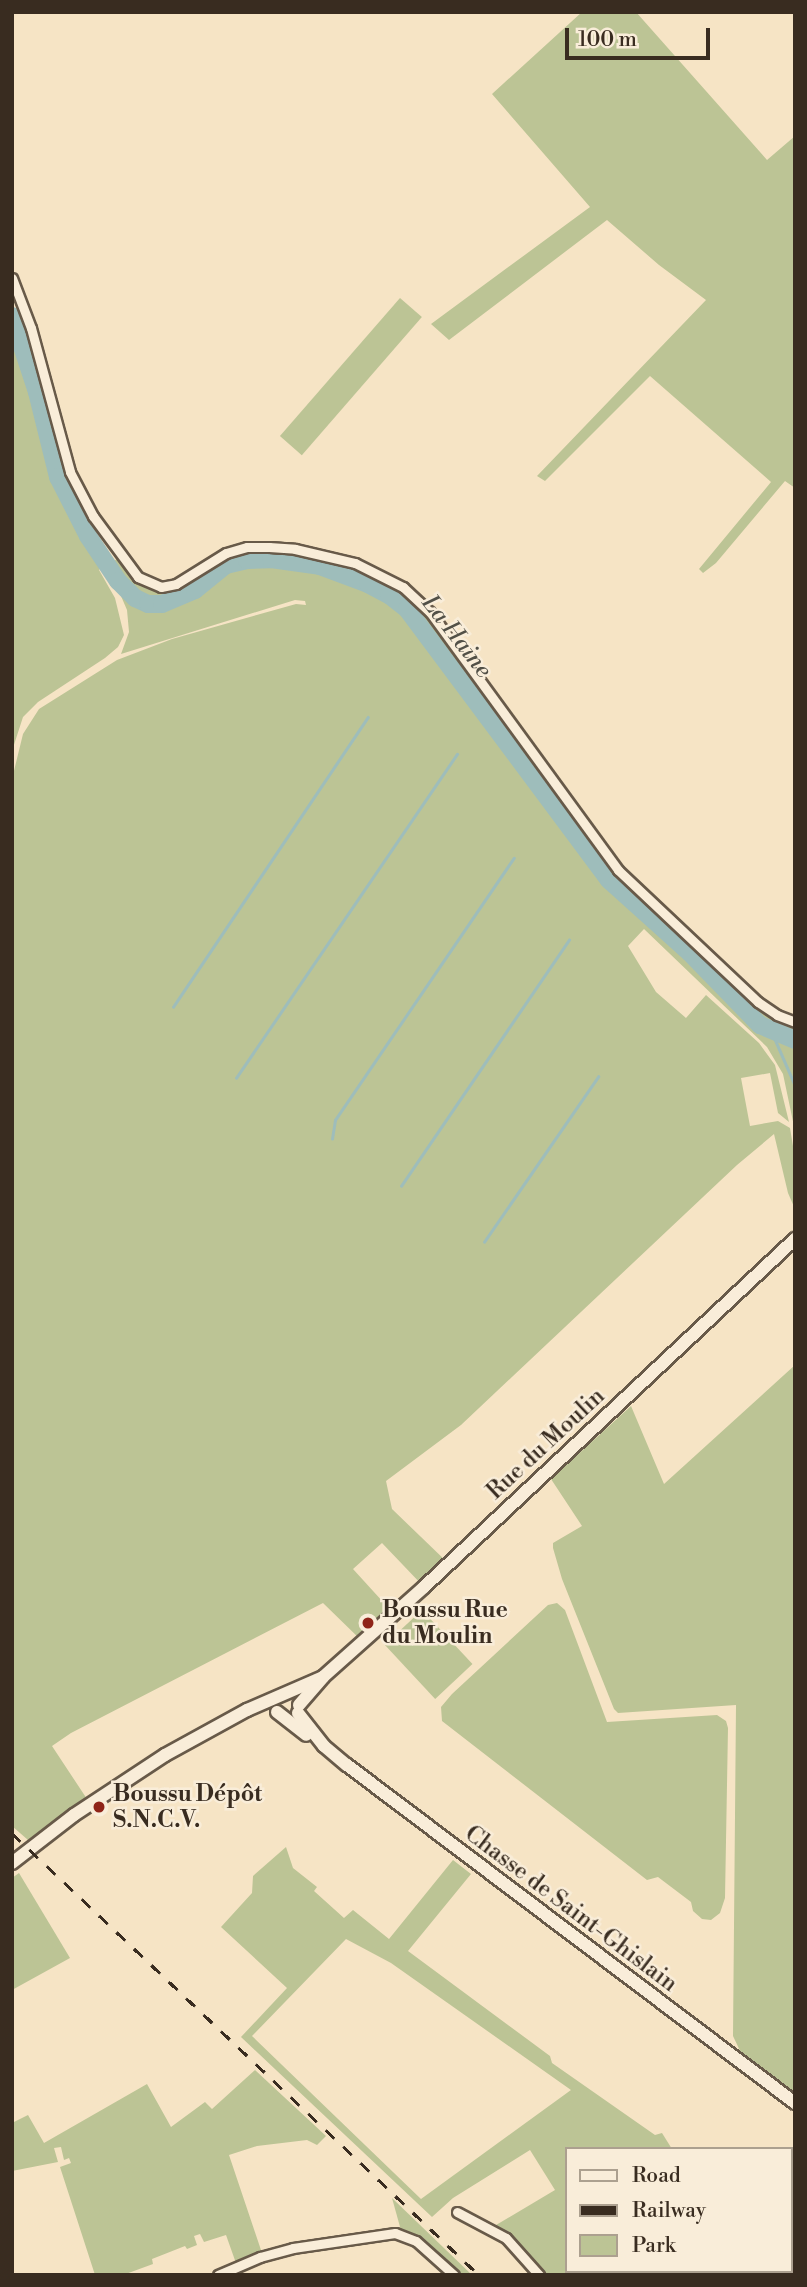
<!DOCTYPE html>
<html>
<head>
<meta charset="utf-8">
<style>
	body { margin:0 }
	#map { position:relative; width:807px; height:2287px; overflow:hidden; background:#f6e4c5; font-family:"Libre Bodoni",serif }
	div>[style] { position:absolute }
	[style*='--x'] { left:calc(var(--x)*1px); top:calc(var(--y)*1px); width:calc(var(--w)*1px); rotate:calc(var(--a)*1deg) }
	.green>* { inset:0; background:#bcc495; transform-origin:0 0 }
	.stream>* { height:2.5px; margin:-1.25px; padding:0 1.25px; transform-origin:1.25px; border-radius:1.25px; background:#9ebdbb }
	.river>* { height:18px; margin:-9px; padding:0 9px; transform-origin:9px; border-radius:9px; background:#9ebdbb }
	.roads { filter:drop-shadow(2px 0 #685a49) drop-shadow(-2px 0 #685a49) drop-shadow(0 2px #685a49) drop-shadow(0 -2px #685a49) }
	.minor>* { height:9px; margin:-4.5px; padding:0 4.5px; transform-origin:4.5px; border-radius:4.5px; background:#f9edd9 }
	.tertiary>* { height:12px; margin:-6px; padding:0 6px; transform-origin:6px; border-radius:6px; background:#f9edd9 }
	.rail>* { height:2.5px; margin-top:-1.25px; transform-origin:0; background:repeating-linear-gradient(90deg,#392c20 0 12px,transparent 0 24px) }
	.dots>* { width:19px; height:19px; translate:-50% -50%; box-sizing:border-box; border:4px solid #f9edd9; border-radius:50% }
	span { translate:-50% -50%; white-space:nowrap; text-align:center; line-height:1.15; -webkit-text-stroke:5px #f9edd9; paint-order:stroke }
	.street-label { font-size:23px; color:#392c20 }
	.poi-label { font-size:23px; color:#392c20; font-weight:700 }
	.left { translate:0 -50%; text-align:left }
	.water-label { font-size:24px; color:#525047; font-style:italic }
	.frame { position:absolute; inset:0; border:14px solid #392c20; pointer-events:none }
	.legend { position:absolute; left:565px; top:2147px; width:228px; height:126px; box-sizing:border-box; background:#f9edd9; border:2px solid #aca08f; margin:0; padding:9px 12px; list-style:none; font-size:21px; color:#392c20 }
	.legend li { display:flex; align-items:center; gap:14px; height:35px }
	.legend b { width:35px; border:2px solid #aca08f }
	.scale { position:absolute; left:565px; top:28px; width:145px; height:32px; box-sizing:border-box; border:4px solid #392c20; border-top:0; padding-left:9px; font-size:21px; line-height:24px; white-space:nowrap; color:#392c20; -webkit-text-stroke:5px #f9edd9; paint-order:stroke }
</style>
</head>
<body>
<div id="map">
	<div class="green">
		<i style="clip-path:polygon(582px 12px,636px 12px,767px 160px,795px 136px,795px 488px,785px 481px,716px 563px,703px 573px,699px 569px,771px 482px,650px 376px,545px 481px,537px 476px,706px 300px,659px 265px,607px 220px,449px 340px,431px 324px,590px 207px,492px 94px)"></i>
		<i style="left:400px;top:298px;width:29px;height:183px;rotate:41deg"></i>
		<i style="clip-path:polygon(12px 338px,53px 474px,69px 514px,102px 566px,99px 570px,115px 598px,124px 635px,118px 647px,105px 658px,38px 702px,23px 717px,12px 751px)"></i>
		<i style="clip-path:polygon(245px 551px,291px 552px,348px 564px,395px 585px,428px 614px,607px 862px,750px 998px,795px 1025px,795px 1131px,783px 1074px,767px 1047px,644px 929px,628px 946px,656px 992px,686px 1018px,706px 995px,759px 1043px,775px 1065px,789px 1122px,778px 1113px,770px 1073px,741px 1078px,750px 1126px,778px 1121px,790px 1128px,795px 1158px,795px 1209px,788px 1193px,774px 1134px,737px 1165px,461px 1425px,386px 1481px,392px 1509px,448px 1563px,424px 1587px,382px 1543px,353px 1569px,394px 1614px,363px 1642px,323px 1603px,71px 1733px,52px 1746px,87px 1799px,28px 1840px,12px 1826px,12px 779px,23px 734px,39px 709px,117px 660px,172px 639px,296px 604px,306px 605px,305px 601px,295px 600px,121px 654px,129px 632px,127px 610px,118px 589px,104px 569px,118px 558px,121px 560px,141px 584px,161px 591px,189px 582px,222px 559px)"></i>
		<i style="clip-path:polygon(795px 1365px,795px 2096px,742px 2055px,733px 2036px,736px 1705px,618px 1713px,614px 1709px,562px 1579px,553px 1548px,553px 1543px,582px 1526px,551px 1479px,631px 1406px,664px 1484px)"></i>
		<i style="clip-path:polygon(557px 1603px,565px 1610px,607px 1722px,717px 1715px,726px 1721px,728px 1728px,725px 1898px,720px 1913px,711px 1920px,702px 1919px,693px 1911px,691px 1902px,658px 1877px,647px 1880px,442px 1721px,441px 1707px,452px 1694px,548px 1605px)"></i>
		<i style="left:422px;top:1610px;width:74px;height:51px;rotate:47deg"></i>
		<i style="clip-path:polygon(evenodd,286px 1847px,293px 1868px,317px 1887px,314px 1891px,344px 1918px,353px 1910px,389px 1939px,453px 1860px,471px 1874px,408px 1951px,550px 2056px,552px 2063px,655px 2135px,662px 2133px,672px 2149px,567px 2149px,567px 2271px,775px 2271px,768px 2275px,539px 2275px,491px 2228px,555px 2190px,530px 2150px,453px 2198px,432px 2217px,241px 2037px,287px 1988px,221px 1927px,252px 1893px,253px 1876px,286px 1847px,346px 1939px,391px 1963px,571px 2090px,421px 2199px,252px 2036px,346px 1939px)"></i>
		<i style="clip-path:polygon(19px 1873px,70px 1958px,12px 1990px,12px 1878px)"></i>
		<i style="clip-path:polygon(255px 2070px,326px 2136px,317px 2145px,307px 2140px,257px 2146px,229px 2155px,263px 2256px,237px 2266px,226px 2235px,204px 2242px,200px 2234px,194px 2236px,197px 2245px,187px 2249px,185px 2246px,152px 2259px,153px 2264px,123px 2275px,95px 2275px,60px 2167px,71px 2163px,69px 2158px,64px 2160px,61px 2147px,54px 2148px,58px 2162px,12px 2171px,12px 2123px,28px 2115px,44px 2143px,147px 2084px,171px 2127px,205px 2102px,212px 2109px)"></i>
		<i style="clip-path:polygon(392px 2198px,472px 2275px,454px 2275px,402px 2234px)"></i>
	</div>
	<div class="stream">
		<i style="--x:173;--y:1007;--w:349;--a:-56.1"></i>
		<i style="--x:771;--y:1030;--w:60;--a:66.4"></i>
		<i style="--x:236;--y:1078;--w:392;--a:-55.7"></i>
		<i style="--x:332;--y:1139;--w:19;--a:-81"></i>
		<i style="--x:335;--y:1120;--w:317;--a:-55.7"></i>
		<i style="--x:401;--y:1186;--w:298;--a:-55.7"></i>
		<i style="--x:484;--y:1242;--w:201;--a:-55.4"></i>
		<i style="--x:791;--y:2254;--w:4;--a:-14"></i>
		<i style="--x:754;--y:2275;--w:7;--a:-34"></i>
	</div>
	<div class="river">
		<i style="--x:12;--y:316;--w:80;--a:71.8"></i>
		<i style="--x:37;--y:392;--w:88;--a:76.1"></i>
		<i style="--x:58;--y:477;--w:66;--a:63"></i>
		<i style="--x:88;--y:536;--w:54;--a:56.3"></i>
		<i style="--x:118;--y:581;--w:24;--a:45"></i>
		<i style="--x:135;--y:598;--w:14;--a:25"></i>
		<i style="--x:148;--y:604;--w:14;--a:0"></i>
		<i style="--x:162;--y:604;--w:36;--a:-23"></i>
		<i style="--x:195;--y:590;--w:40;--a:-39"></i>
		<i style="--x:226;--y:565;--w:22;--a:-13"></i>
		<i style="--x:247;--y:560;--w:24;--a:-2"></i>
		<i style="--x:271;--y:559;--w:49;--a:8.1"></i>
		<i style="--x:320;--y:566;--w:51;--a:20.6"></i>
		<i style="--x:368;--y:584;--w:24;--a:28"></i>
		<i style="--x:389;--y:595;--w:23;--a:38"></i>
		<i style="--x:407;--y:609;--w:338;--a:53.3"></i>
		<i style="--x:609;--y:880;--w:108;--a:42"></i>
		<i style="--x:689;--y:952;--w:102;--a:45.8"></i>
		<i style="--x:760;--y:1025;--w:38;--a:23"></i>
	</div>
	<div class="roads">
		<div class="minor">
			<i style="--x:12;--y:278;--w:53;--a:69.2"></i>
			<i style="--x:31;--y:328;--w:149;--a:74.8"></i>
			<i style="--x:70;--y:472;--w:50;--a:62.4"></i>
			<i style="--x:93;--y:516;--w:76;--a:53.6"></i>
			<i style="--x:138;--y:577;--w:25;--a:23"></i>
			<i style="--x:161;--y:587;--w:15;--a:-11"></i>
			<i style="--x:176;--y:584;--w:59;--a:-31.8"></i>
			<i style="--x:226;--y:553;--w:22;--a:-16"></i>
			<i style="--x:247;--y:547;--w:22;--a:0"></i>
			<i style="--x:269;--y:547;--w:26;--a:4"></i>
			<i style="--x:295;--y:549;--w:62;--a:13.1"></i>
			<i style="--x:355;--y:563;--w:54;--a:26.6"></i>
			<i style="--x:403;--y:587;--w:37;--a:43"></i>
			<i style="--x:430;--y:612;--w:319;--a:53.9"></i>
			<i style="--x:618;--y:870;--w:192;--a:43.3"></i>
			<i style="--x:758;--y:1002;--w:23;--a:34"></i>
			<i style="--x:777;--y:1015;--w:19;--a:21"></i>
			<i style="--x:457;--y:2212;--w:55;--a:28"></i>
			<i style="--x:506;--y:2238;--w:50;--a:48.3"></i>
			<i style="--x:791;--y:2229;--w:4;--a:-27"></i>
			<i style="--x:218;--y:2275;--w:46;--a:-23.2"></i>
			<i style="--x:260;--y:2257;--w:34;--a:-15"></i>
			<i style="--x:293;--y:2248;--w:103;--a:-8.4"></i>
			<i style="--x:395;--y:2233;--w:22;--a:21"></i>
			<i style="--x:416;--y:2241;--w:51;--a:41.8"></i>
			<i style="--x:712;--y:2275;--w:7;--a:-34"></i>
		</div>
		<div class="tertiary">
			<i style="--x:299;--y:1705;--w:37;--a:-49"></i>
			<i style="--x:323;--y:1677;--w:135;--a:-41.7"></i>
			<i style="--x:424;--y:1587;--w:509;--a:-43.17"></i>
			<i style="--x:277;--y:1712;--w:37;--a:38"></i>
			<i style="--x:298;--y:1713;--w:42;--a:51.8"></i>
			<i style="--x:324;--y:1746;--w:30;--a:40"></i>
			<i style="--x:347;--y:1765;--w:561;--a:37.03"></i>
			<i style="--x:12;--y:1863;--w:78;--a:-37.7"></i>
			<i style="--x:74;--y:1815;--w:109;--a:-33.4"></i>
			<i style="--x:165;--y:1755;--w:94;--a:-28.8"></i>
			<i style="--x:247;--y:1710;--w:83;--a:-23.5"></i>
		</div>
	</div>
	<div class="rail">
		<i style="--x:12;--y:1833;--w:643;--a:43.42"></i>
	</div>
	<div class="dots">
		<i style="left:368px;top:1623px;background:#8f2418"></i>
		<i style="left:99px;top:1807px;background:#8f2418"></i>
	</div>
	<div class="street-label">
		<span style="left:546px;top:1444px;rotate:-43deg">Rue du Moulin</span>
		<span style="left:571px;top:1909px;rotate:37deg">Chasse de Saint-Ghislain</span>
	</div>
	<div class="poi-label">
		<span class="left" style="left:382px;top:1623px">Boussu Rue<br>du Moulin</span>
		<span class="left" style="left:113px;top:1807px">Boussu Dépôt<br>S.N.C.V.</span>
	</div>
	<div class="water-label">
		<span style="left:456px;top:637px;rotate:52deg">La Haine</span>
	</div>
	<div class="frame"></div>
	<ul class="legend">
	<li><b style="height:9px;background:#f9edd9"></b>Road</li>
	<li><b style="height:9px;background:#392c20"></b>Railway</li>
	<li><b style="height:19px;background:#bcc495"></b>Park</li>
	</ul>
	<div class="scale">100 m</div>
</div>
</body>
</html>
